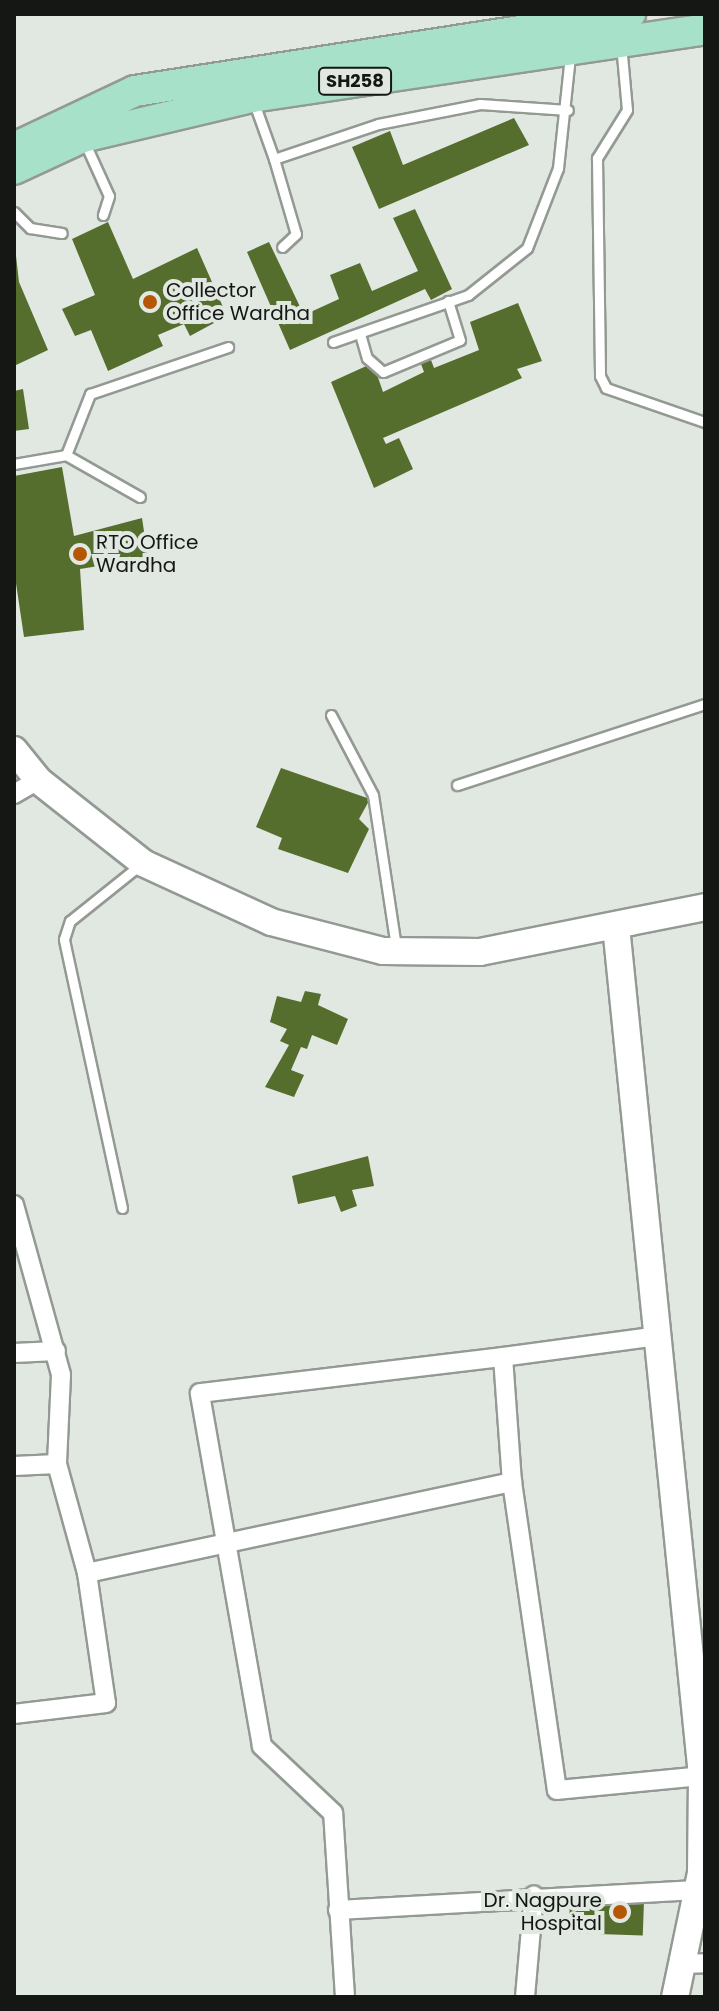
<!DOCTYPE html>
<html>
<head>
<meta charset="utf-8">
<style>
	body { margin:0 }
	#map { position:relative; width:719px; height:2011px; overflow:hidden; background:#e1e8e1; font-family:Poppins,sans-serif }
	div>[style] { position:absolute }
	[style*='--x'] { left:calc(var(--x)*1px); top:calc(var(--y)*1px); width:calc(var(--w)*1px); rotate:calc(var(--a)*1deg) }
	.building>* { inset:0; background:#556e2e; transform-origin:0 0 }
	.roads { filter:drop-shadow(2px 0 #939993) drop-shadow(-2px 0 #939993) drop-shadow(0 2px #939993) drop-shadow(0 -2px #939993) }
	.lane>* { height:9px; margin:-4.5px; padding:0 4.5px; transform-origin:4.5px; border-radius:4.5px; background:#fff }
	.street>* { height:18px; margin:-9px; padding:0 9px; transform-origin:9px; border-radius:9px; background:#fff }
	.secondary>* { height:26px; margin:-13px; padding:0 13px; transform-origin:13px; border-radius:13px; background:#fff }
	.primary>* { height:30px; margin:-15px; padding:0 15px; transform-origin:15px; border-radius:15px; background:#a7e1ca }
	.dots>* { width:22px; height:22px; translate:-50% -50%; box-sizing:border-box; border:4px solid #e1e8e1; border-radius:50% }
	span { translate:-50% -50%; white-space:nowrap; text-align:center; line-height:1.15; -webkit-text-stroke:8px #e1e8e1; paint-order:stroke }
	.shield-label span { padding:2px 6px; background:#e1e8e1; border:2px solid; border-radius:6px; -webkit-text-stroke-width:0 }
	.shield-label { font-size:18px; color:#141714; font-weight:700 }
	.poi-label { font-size:20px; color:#141714 }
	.left { translate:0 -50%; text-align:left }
	.right { translate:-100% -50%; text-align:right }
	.frame { position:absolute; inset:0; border:16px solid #141714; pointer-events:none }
</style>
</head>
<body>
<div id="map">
	<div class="building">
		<i style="clip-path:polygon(514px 118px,529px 145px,379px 209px,352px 147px,390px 131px,403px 165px)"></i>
		<i style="clip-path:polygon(415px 209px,452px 289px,431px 300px,425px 289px,290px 350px,247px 252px,269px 242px,304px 315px,339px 299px,330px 275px,360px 263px,372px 291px,418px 271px,393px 218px)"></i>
		<i style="clip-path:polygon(108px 222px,133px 279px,197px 248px,227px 316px,190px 336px,184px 324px,158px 335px,163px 346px,108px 371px,91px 330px,75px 336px,62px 309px,95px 295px,72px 239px)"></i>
		<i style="clip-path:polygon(14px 238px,19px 282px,48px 350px,14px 366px)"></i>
		<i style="clip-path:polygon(518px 303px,542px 361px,517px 369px,522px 378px,383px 438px,386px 444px,399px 438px,413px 469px,374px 488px,331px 382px,373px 363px,383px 392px,424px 372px,421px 364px,431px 360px,434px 368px,479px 350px,470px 322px)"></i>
		<i style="clip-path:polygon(23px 389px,29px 429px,14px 431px,14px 391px)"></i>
		<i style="clip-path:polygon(62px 467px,74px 536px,142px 518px,148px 558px,80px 569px,84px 630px,24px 637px,14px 570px,14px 476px)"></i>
		<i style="clip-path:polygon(281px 768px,370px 799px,359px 819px,369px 829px,348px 873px,278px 849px,282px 838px,256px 827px)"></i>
		<i style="clip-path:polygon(305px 991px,321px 994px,318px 1005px,348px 1019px,337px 1045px,312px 1035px,307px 1049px,301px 1047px,291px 1070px,304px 1075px,294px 1097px,265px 1087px,289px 1045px,280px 1041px,287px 1029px,270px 1022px,277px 996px,301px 1002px)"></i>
		<i style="clip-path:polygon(368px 1156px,374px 1186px,352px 1190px,357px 1206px,341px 1212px,335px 1196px,298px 1204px,292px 1176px)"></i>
		<i style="left:570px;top:1899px;width:74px;height:34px;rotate:2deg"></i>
	</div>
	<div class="roads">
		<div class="lane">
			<i style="--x:621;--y:44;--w:66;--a:84.8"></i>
			<i style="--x:627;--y:110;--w:57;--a:122"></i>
			<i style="--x:597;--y:158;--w:218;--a:89.2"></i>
			<i style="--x:600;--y:376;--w:13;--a:63"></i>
			<i style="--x:606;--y:388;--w:105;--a:19"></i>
			<i style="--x:253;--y:100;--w:63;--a:70.4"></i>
			<i style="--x:274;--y:159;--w:110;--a:-18.6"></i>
			<i style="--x:378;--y:124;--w:104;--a:-11.1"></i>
			<i style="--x:480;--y:104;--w:88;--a:3.9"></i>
			<i style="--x:84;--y:141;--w:60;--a:65.6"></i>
			<i style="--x:109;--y:196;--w:20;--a:108"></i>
			<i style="--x:274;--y:159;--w:78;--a:73.7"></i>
			<i style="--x:296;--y:234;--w:19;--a:137"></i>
			<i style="--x:14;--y:212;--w:23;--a:45"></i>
			<i style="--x:30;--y:228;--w:32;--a:9"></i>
			<i style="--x:360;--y:334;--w:25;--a:74"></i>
			<i style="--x:367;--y:358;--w:21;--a:41"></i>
			<i style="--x:383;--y:372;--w:83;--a:-22.6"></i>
			<i style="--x:460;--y:340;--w:41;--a:-107.1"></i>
			<i style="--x:333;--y:342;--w:143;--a:-19.2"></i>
			<i style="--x:468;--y:295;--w:75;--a:-38.5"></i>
			<i style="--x:527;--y:248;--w:86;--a:-68.8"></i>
			<i style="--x:558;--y:168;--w:114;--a:-83.9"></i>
			<i style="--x:66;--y:455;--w:66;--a:-68.5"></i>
			<i style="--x:90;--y:394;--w:146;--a:-18.8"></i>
			<i style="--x:14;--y:464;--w:53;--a:-9.8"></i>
			<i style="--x:66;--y:455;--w:85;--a:29.6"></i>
			<i style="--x:331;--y:715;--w:90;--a:62.3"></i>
			<i style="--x:373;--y:795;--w:154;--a:81.4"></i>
			<i style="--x:457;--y:785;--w:261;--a:-18.1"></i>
			<i style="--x:122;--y:1208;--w:275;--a:-102.2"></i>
			<i style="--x:64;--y:939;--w:19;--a:-72"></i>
			<i style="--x:70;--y:921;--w:90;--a:-38.7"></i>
		</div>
		<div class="street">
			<i style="--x:14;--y:794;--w:28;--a:-30"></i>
			<i style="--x:14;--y:1205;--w:176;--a:74.5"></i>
			<i style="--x:61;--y:1375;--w:89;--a:92.6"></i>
			<i style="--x:57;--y:1464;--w:113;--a:74.6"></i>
			<i style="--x:87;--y:1573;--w:131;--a:81.7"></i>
			<i style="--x:106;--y:1703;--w:93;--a:173.2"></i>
			<i style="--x:14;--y:1353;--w:42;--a:-2.7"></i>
			<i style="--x:503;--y:1357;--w:156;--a:-7.7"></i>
			<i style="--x:14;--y:1466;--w:43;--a:-2.7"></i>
			<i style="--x:87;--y:1573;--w:435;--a:-12.1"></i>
			<i style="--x:512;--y:1482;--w:311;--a:81.7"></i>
			<i style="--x:557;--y:1790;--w:146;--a:-5.5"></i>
			<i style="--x:338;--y:1910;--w:359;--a:-3.2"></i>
			<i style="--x:682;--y:1964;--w:23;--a:-2"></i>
			<i style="--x:345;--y:1997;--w:184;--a:-93.7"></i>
			<i style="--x:333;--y:1813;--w:98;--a:-136.7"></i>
			<i style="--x:262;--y:1746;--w:358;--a:-100"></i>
			<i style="--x:200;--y:1393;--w:305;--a:-6.8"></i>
			<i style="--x:503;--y:1357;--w:125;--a:85.9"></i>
			<i style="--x:525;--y:1997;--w:102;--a:-85"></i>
		</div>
		<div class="secondary">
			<i style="--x:14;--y:750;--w:38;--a:51"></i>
			<i style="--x:38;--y:780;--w:134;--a:38.3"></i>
			<i style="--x:143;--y:863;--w:141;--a:24.7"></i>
			<i style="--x:271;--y:922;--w:116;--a:14.5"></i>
			<i style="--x:383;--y:951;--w:97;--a:0.6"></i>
			<i style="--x:480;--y:952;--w:229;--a:-11.3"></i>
			<i style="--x:616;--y:926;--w:854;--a:84.22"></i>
			<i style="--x:702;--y:1776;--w:97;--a:90.6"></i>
			<i style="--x:701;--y:1873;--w:127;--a:101.8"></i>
		</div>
		<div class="primary">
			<i style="--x:14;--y:148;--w:134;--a:-25.2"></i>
			<i style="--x:135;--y:91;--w:501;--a:-8.84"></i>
			<i style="--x:14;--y:169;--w:76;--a:-24.9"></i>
			<i style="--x:83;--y:137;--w:174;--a:-13.3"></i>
			<i style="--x:252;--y:97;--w:458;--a:-8.5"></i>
		</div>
	</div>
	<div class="dots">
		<i style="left:150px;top:302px;background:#b45603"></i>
		<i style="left:80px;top:554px;background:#b45603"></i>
		<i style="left:620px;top:1912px;background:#b45603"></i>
	</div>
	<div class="shield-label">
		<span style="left:355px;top:81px">SH258</span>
	</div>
	<div class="poi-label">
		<span class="left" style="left:166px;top:302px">Collector<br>Office Wardha</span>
		<span class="left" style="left:96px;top:554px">RTO Office<br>Wardha</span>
		<span class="right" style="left:602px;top:1912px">Dr. Nagpure<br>Hospital</span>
	</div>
	<div class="frame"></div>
</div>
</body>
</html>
